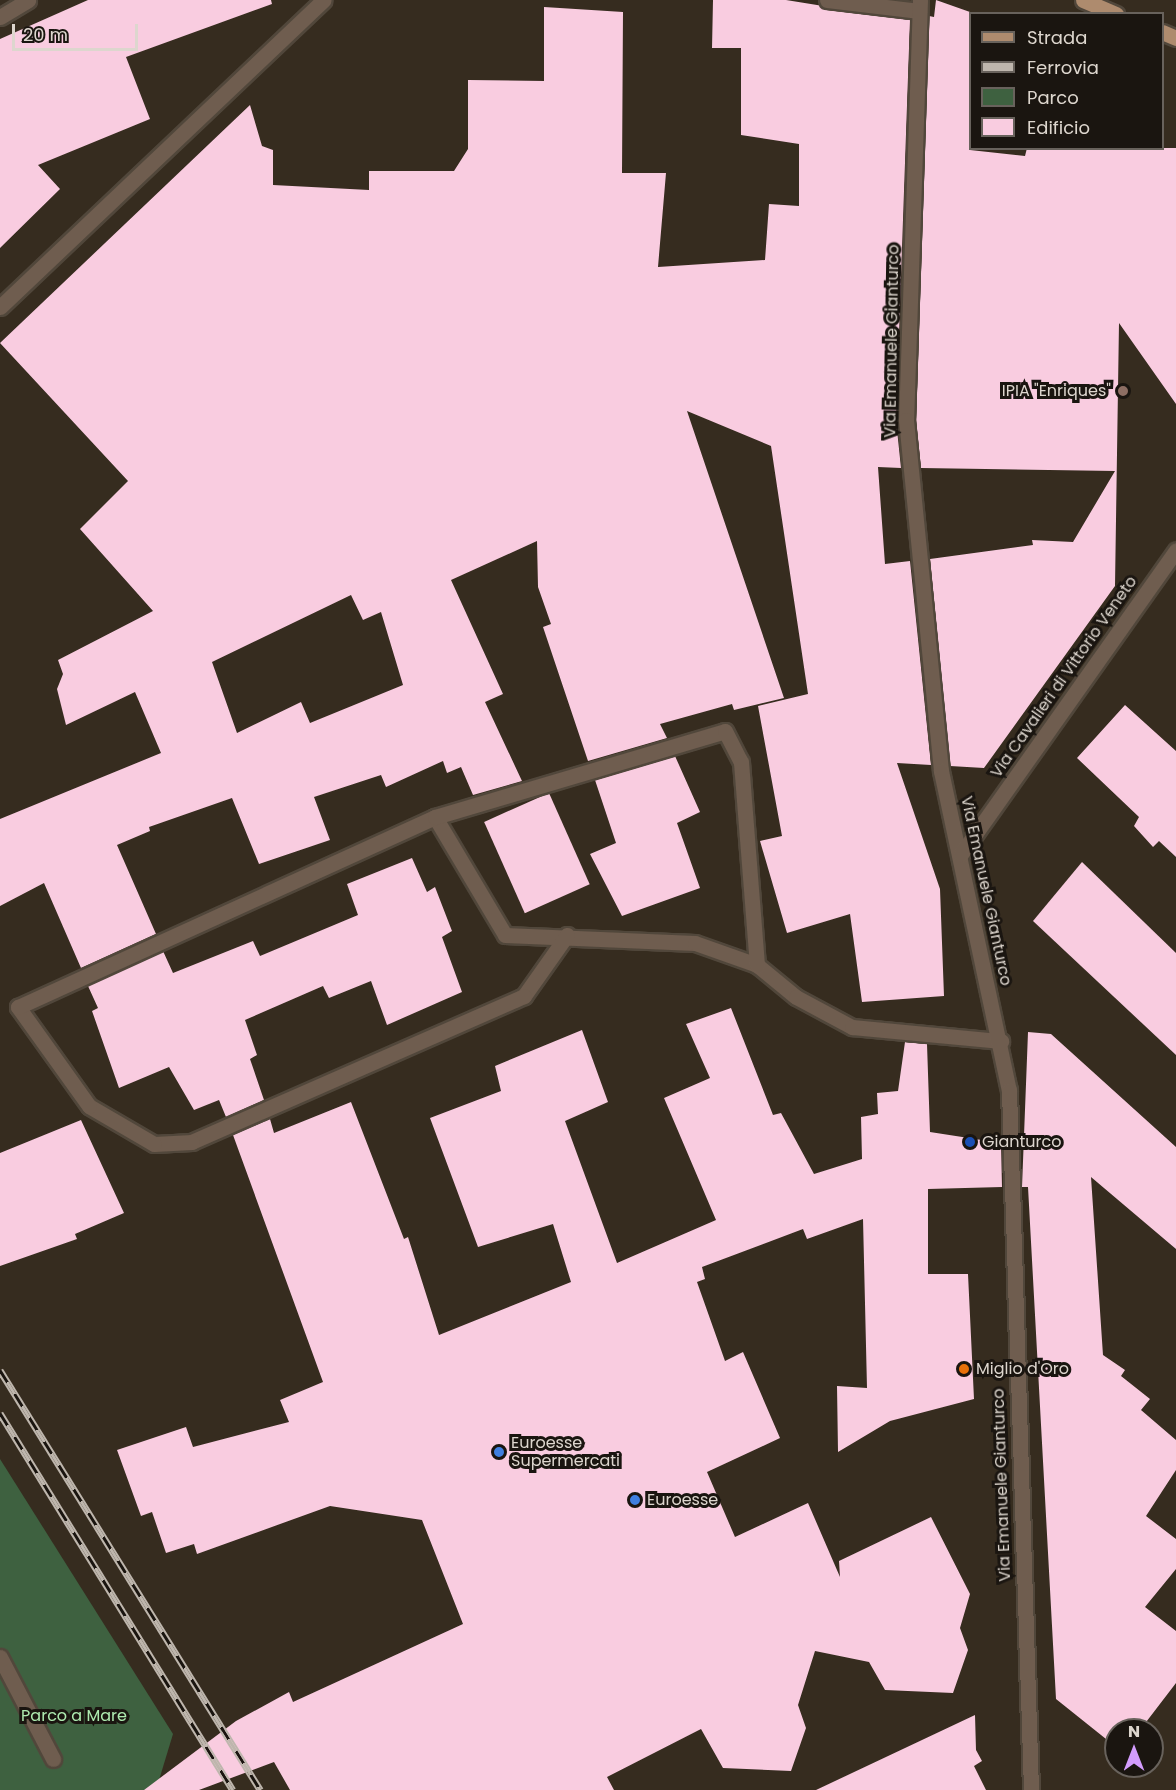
<!DOCTYPE html>
<html>
<head>
<meta charset="utf-8">
<style>
	body { margin:0 }
	#map { position:relative; width:1176px; height:1790px; overflow:hidden; background:#362c1f; font-family:Poppins,sans-serif }
	div>[style] { position:absolute }
	[style*='--x'] { left:calc(var(--x)*1px); top:calc(var(--y)*1px); width:calc(var(--w)*1px); rotate:calc(var(--a)*1deg) }
	.green>* { inset:0; background:#3e6140 }
	.building>* { inset:0; background:#f9cce0; transform-origin:0 0 }
	.roads { filter:drop-shadow(2px 0 #51473b) drop-shadow(-2px 0 #51473b) drop-shadow(0 2px #51473b) drop-shadow(0 -2px #51473b) }
	.service>* { height:15px; margin:-7.5px; padding:0 7.5px; transform-origin:7.5px; border-radius:7.5px; background:#6f5d4f }
	.pedestrian>* { height:15px; margin:-7.5px; padding:0 7.5px; transform-origin:7.5px; border-radius:7.5px; background:#6f5d4f }
	.minor>* { height:15px; margin:-7.5px; padding:0 7.5px; transform-origin:7.5px; border-radius:7.5px; background:#6f5d4f }
	.primary>* { height:15px; margin:-7.5px; padding:0 7.5px; transform-origin:7.5px; border-radius:7.5px; background:#ae8b6e }
	.rail>* { height:7px; margin-top:-3.5px; transform-origin:0; background:repeating-linear-gradient(90deg,#1a1510 0 14px,#beb6ad 0 28px); box-sizing:border-box; border-block:2px solid #beb6ad }
	.dots>* { width:16px; height:16px; translate:-50% -50%; box-sizing:border-box; border:3px solid #1a1510; border-radius:50% }
	span { translate:-50% -50%; white-space:nowrap; text-align:center; line-height:1.15; -webkit-text-stroke:6px #1a1510; paint-order:stroke }
	.street-label { font-size:16px; color:#ddd6ce }
	.poi-label { font-size:16px; color:#ddd6ce }
	.right { translate:-100% -50%; text-align:right }
	.left { translate:0 -50%; text-align:left }
	.park-label { font-size:16px; color:#aeeab0 }
	.legend { position:absolute; left:969px; top:12px; width:195px; height:138px; box-sizing:border-box; background:#1a1510; border:2px solid #68625c; margin:0; padding:8px 10px; list-style:none; font-size:18px; color:#ddd6ce }
	.legend li { display:flex; align-items:center; gap:12px; height:30px }
	.legend b { width:30px; border:2px solid #68625c }
	.north { position:absolute; left:1104px; top:1718px; width:60px; height:60px; box-sizing:border-box; background:#1a1510; border:2px solid #68625c; border-radius:50%; rotate:0deg; font-size:16px; font-weight:700; line-height:24px; text-align:center; color:#ddd6ce }
	.north::after { content:''; display:block; margin:auto; width:21px; height:27px; background:#d39cfd; clip-path:polygon(50% 0,100% 100%,50% 72%,0 100%) }
	.scale { position:absolute; left:12px; top:24px; width:126px; height:27px; box-sizing:border-box; border:3px solid #ddd6ce; border-top:0; padding-left:8px; font-size:18px; line-height:21px; white-space:nowrap; color:#ddd6ce; -webkit-text-stroke:4px #1a1510; paint-order:stroke }
</style>
</head>
<body>
<div id="map">
	<div class="green">
		<i style="clip-path:polygon(0 1459px,173px 1734px,156px 1790px,0 1790px)"></i>
	</div>
	<div class="building">
		<i style="clip-path:polygon(88px 0,271px 0,272px 4px,126px 57px,150px 119px,38px 165px,60px 189px,0 248px,0 39px)"></i>
		<i style="clip-path:polygon(evenodd,713px 0,786px 0,910px 20px,896px 420px,901px 468px,878px 467px,885px 564px,910px 561px,931px 765px,897px 763px,940px 889px,944px 996px,862px 1002px,850px 914px,787px 933px,760px 841px,782px 836px,758px 706px,808px 694px,771px 446px,687px 411px,784px 698px,734px 710px,732px 704px,660px 724px,667px 738px,588px 761px,543px 627px,551px 624px,538px 587px,537px 541px,451px 580px,503px 694px,485px 702px,522px 781px,473px 795px,461px 767px,447px 773px,443px 761px,386px 787px,381px 775px,314px 797px,330px 840px,259px 864px,232px 798px,149px 827px,150px 831px,117px 845px,156px 934px,81px 968px,44px 883px,0 906px,0 819px,161px 753px,135px 692px,66px 725px,57px 689px,63px 674px,58px 660px,153px 611px,80px 529px,128px 481px,0 343px,250px 105px,262px 146px,273px 150px,273px 185px,369px 190px,369px 171px,454px 171px,468px 149px,468px 80px,544px 81px,544px 7px,623px 12px,622px 173px,666px 173px,658px 267px,765px 260px,769px 204px,799px 206px,799px 144px,741px 135px,741px 48px,712px 48px,713px 0,351px 595px,363px 620px,381px 612px,403px 685px,310px 723px,301px 702px,237px 733px,212px 662px,351px 595px)"></i>
		<i style="clip-path:polygon(936px 0,970px 12px,970px 150px,1025px 156px,1027px 148px,1176px 148px,1176px 404px,1119px 323px,1115px 586px,984px 768px,950px 766px,930px 559px,1033px 545px,1032px 540px,1073px 542px,1115px 471px,921px 468px,916px 420px,929px 16px,934px 17px)"></i>
		<i style="clip-path:polygon(1125px 705px,1176px 751px,1176px 857px,1159px 841px,1153px 847px,1134px 826px,1139px 817px,1077px 758px)"></i>
		<i style="clip-path:polygon(675px 756px,700px 812px,677px 823px,700px 888px,622px 916px,590px 854px,616px 843px,595px 780px)"></i>
		<i style="left:549px;top:793px;width:100px;height:71px;rotate:66deg"></i>
		<i style="clip-path:polygon(412px 858px,427px 892px,435px 887px,452px 931px,442px 937px,462px 992px,387px 1025px,371px 981px,329px 998px,323px 986px,245px 1020px,257px 1055px,250px 1059px,264px 1100px,226px 1117px,219px 1100px,194px 1110px,169px 1067px,119px 1088px,92px 1011px,98px 1008px,88px 986px,163px 951px,173px 973px,253px 941px,260px 956px,358px 915px,347px 884px)"></i>
		<i style="clip-path:polygon(1082px 862px,1176px 953px,1176px 1055px,1033px 921px)"></i>
		<i style="clip-path:polygon(731px 1008px,773px 1115px,781px 1113px,814px 1174px,862px 1159px,861px 1117px,878px 1114px,877px 1093px,898px 1091px,905px 1042px,927px 1044px,930px 1132px,1001px 1143px,1002px 1187px,928px 1189px,928px 1274px,968px 1274px,974px 1399px,890px 1421px,838px 1452px,837px 1386px,867px 1388px,863px 1219px,807px 1239px,803px 1229px,702px 1267px,705px 1279px,697px 1282px,725px 1361px,743px 1352px,780px 1438px,707px 1472px,735px 1537px,808px 1503px,840px 1577px,839px 1561px,931px 1517px,970px 1594px,960px 1628px,968px 1650px,953px 1693px,885px 1690px,869px 1662px,815px 1651px,798px 1705px,806px 1728px,791px 1771px,723px 1768px,701px 1729px,607px 1777px,614px 1790px,290px 1790px,274px 1762px,199px 1790px,144px 1790px,236px 1721px,289px 1692px,293px 1702px,463px 1624px,422px 1520px,330px 1506px,197px 1554px,194px 1544px,166px 1553px,152px 1512px,141px 1516px,117px 1450px,186px 1427px,193px 1447px,289px 1422px,280px 1400px,323px 1382px,233px 1135px,270px 1119px,274px 1133px,351px 1102px,404px 1239px,408px 1237px,439px 1335px,571px 1282px,553px 1224px,478px 1247px,430px 1118px,501px 1091px,495px 1066px,582px 1030px,608px 1102px,565px 1121px,617px 1263px,716px 1220px,664px 1098px,710px 1078px,686px 1024px)"></i>
		<i style="clip-path:polygon(1028px 1032px,1051px 1034px,1176px 1147px,1176px 1249px,1091px 1177px,1103px 1355px,1125px 1370px,1121px 1376px,1150px 1399px,1141px 1410px,1176px 1440px,1176px 1470px,1146px 1516px,1176px 1539px,1176px 1569px,1145px 1607px,1176px 1631px,1176px 1683px,1140px 1730px,1116px 1730px,1116px 1747px,1056px 1699px,1028px 1187px,1022px 1187px)"></i>
		<i style="clip-path:polygon(81px 1120px,124px 1213px,75px 1234px,77px 1239px,0 1266px,0 1153px)"></i>
		<i style="clip-path:polygon(975px 1715px,976px 1750px,982px 1761px,974px 1766px,986px 1790px,816px 1790px)"></i>
	</div>
	<div class="roads">
		<div class="service">
			<i style="--x:0;--y:17;--w:33;--a:-31"></i>
			<i style="--x:0;--y:307;--w:446;--a:-43.5"></i>
			<i style="--x:435;--y:817;--w:137;--a:59.3"></i>
			<i style="--x:505;--y:935;--w:190;--a:2.4"></i>
			<i style="--x:695;--y:943;--w:66;--a:19.5"></i>
			<i style="--x:757;--y:965;--w:50;--a:39.4"></i>
			<i style="--x:796;--y:997;--w:64;--a:28.2"></i>
			<i style="--x:852;--y:1027;--w:150;--a:5.4"></i>
			<i style="--x:567;--y:935;--w:75;--a:125.2"></i>
			<i style="--x:524;--y:996;--w:363;--a:156.3"></i>
			<i style="--x:192;--y:1142;--w:38;--a:177"></i>
			<i style="--x:154;--y:1144;--w:75;--a:-149.7"></i>
			<i style="--x:89;--y:1106;--w:122;--a:-125.6"></i>
			<i style="--x:18;--y:1007;--w:458;--a:-24.5"></i>
			<i style="--x:435;--y:817;--w:302;--a:-16.5"></i>
			<i style="--x:725;--y:731;--w:35;--a:63"></i>
			<i style="--x:741;--y:762;--w:204;--a:85.5"></i>
		</div>
		<div class="pedestrian">
			<i style="--x:0;--y:1657;--w:115;--a:62.5"></i>
		</div>
		<div class="minor">
			<i style="--x:827;--y:0;--w:93;--a:6.8"></i>
			<i style="--x:920;--y:0;--w:420;--a:91.9"></i>
			<i style="--x:906;--y:420;--w:353;--a:84.3"></i>
			<i style="--x:941;--y:771;--w:326;--a:78"></i>
			<i style="--x:1009;--y:1090;--w:700;--a:88.2"></i>
			<i style="--x:961;--y:854;--w:372;--a:-54.7"></i>
		</div>
		<div class="primary">
			<i style="--x:1083;--y:0;--w:36;--a:23"></i>
			<i style="--x:1162;--y:32;--w:15;--a:23"></i>
		</div>
	</div>
	<div class="rail">
		<i style="--x:0;--y:1370;--w:494;--a:58.2"></i>
		<i style="--x:0;--y:1413;--w:443;--a:58.3"></i>
	</div>
	<div class="dots">
		<i style="left:1123px;top:391px;background:#8d6e63"></i>
		<i style="left:970px;top:1142px;background:#1a4fb4"></i>
		<i style="left:964px;top:1369px;background:#e8710a"></i>
		<i style="left:499px;top:1452px;background:#3f7fe0"></i>
		<i style="left:635px;top:1500px;background:#3f7fe0"></i>
	</div>
	<div class="street-label">
		<span style="left:892px;top:341px;rotate:-89deg">Via Emanuele Gianturco</span>
		<span style="left:1064px;top:677px;rotate:-55deg">Via Cavalieri di Vittorio Veneto</span>
		<span style="left:986px;top:891px;rotate:78deg">Via Emanuele Gianturco</span>
		<span style="left:1002px;top:1485px;rotate:-92deg">Via Emanuele Gianturco</span>
	</div>
	<div class="poi-label">
		<span class="right" style="left:1111px;top:391px">IPIA "Enriques"</span>
		<span class="left" style="left:982px;top:1142px">Gianturco</span>
		<span class="left" style="left:976px;top:1369px">Miglio d'Oro</span>
		<span class="left" style="left:511px;top:1452px">Euroesse<br>Supermercati</span>
		<span class="left" style="left:647px;top:1500px">Euroesse</span>
	</div>
	<div class="park-label">
		<span style="left:74px;top:1716px">Parco a Mare</span>
	</div>
	<ul class="legend">
	<li><b style="height:8px;background:#ae8b6e"></b>Strada</li>
	<li><b style="height:8px;background:#beb6ad"></b>Ferrovia</li>
	<li><b style="height:16px;background:#3e6140"></b>Parco</li>
	<li><b style="height:16px;background:#f9cce0"></b>Edificio</li>
	</ul>
	<div class="north">N</div>
	<div class="scale">20 m</div>
</div>
</body>
</html>
